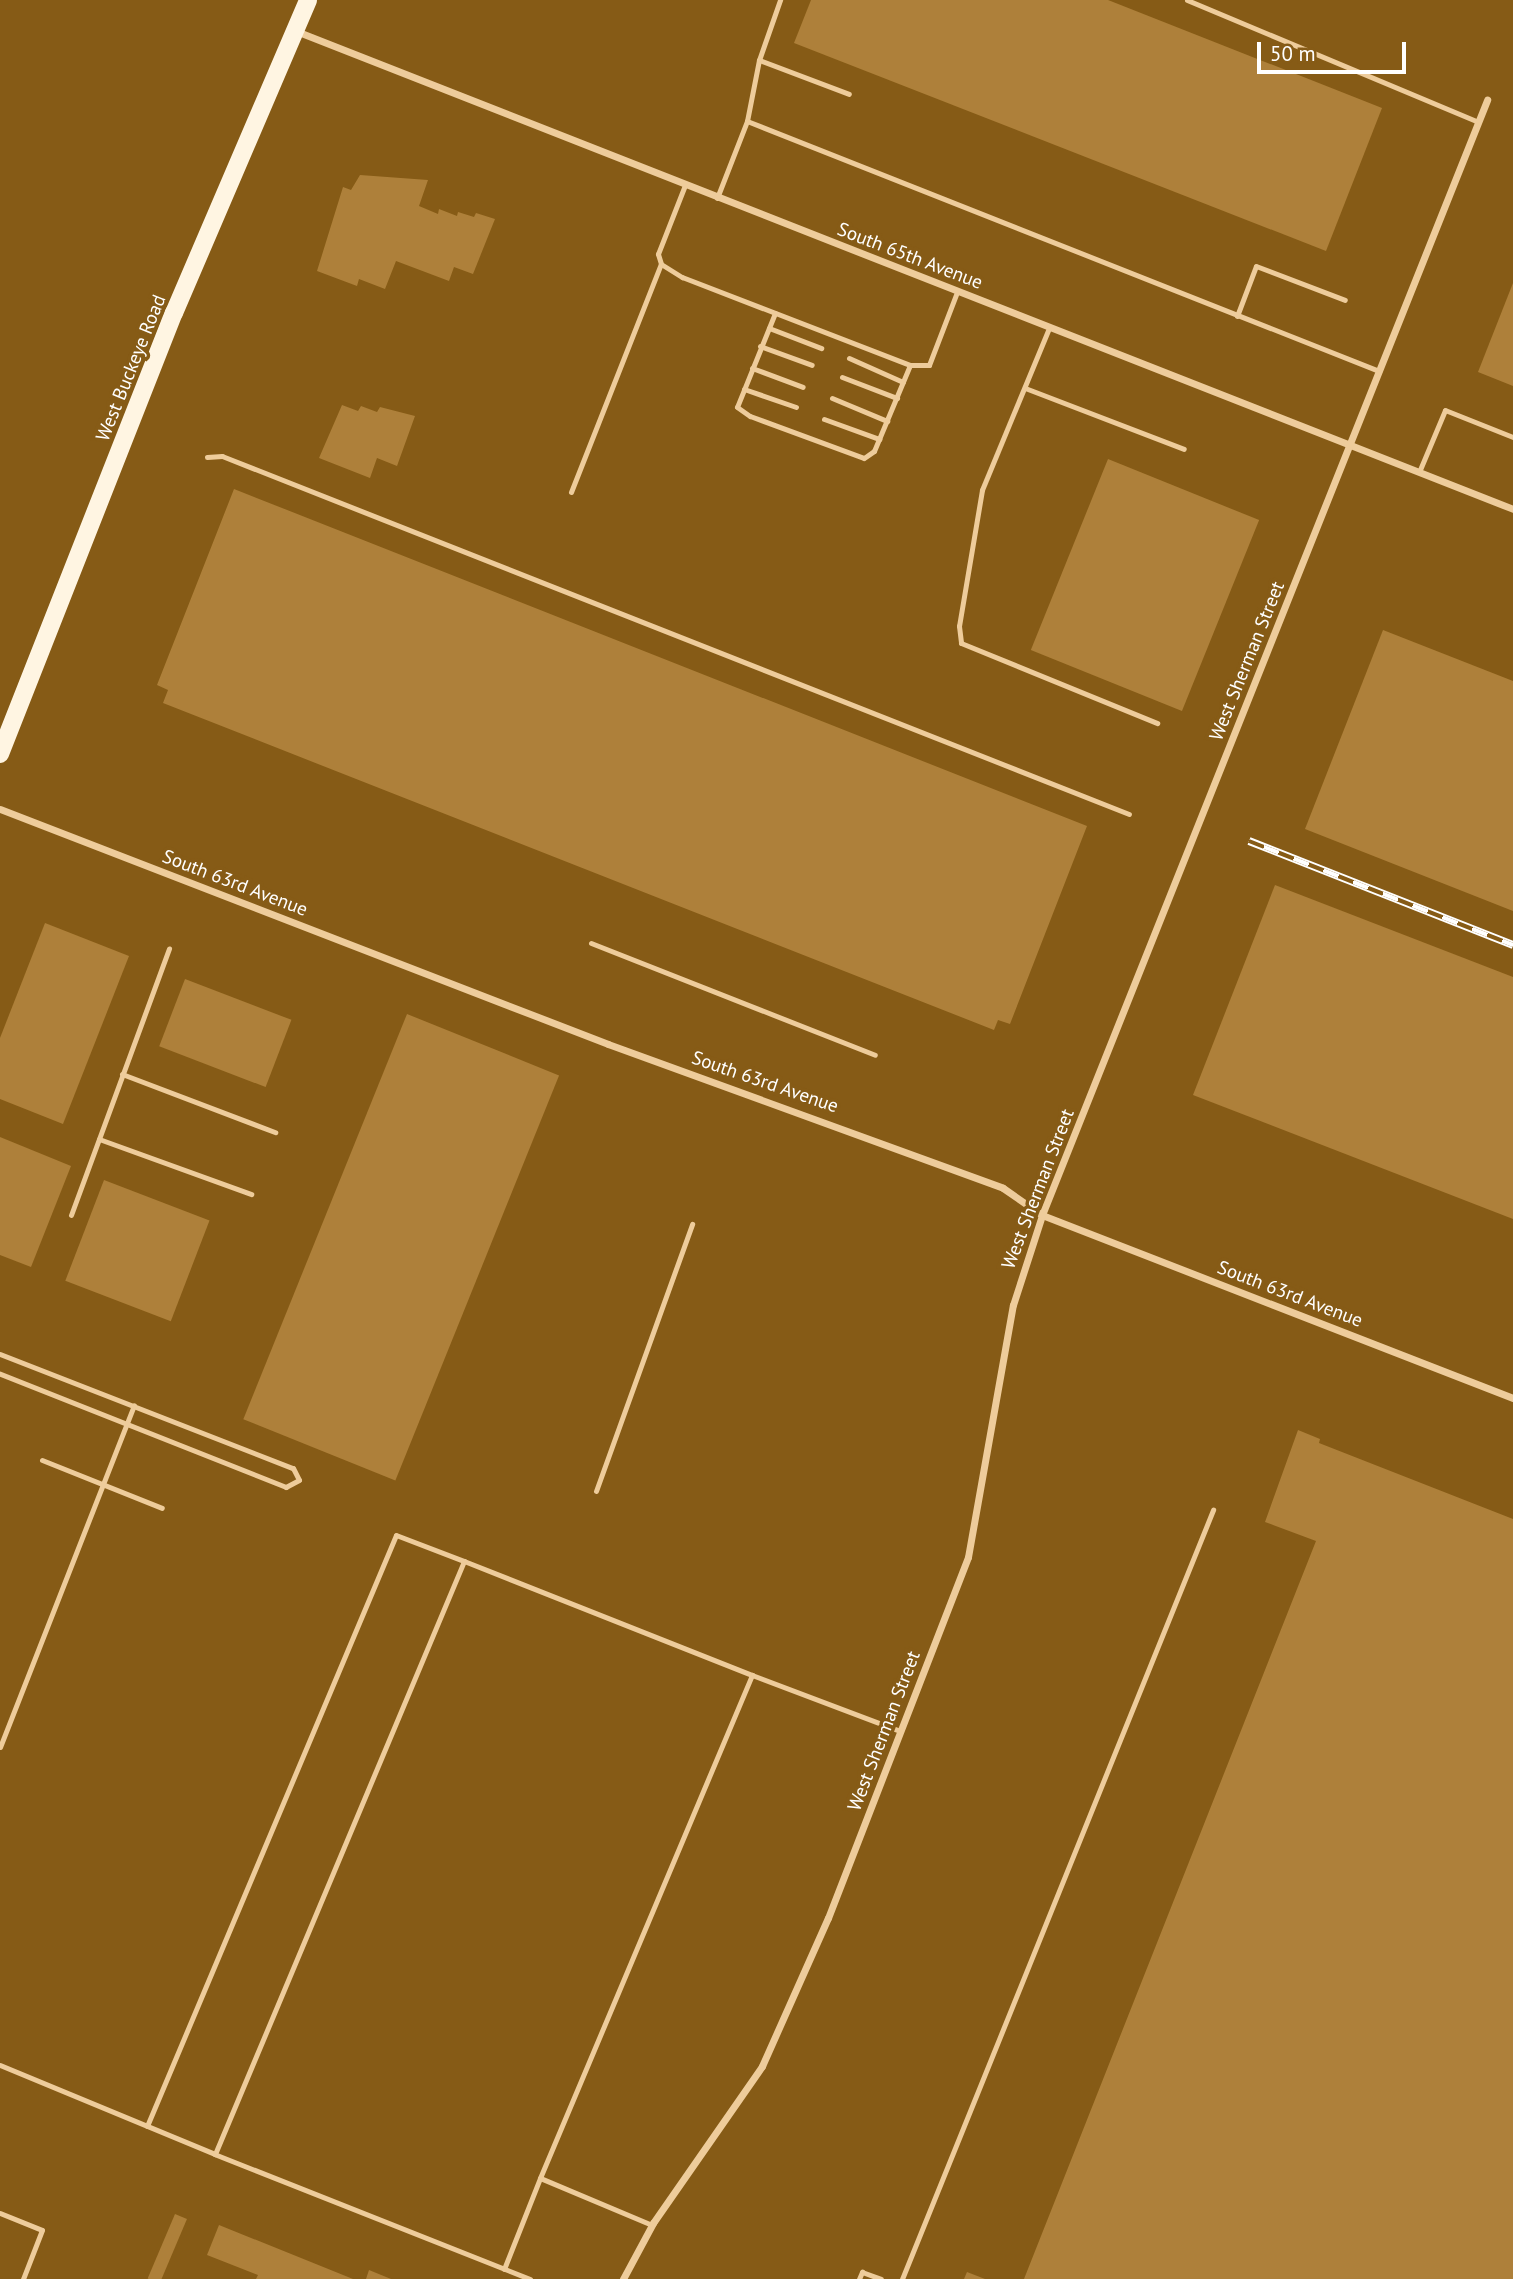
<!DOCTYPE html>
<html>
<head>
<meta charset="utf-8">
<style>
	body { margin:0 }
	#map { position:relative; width:1513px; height:2279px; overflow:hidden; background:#865b16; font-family:"PT Sans",sans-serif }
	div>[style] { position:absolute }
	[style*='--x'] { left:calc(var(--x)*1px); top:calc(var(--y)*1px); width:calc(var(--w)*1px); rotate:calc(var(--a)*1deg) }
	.building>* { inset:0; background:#ae803a; transform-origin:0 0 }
	.service>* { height:5px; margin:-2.5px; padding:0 2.5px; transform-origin:2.5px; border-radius:2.5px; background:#eecc9b }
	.minor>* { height:7px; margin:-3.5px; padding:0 3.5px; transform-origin:3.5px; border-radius:3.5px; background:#eecc9b }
	.primary>* { height:18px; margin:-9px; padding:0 9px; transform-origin:9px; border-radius:9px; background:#fff5e2 }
	.rail>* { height:8px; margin-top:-4px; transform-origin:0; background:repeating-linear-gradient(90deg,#865b16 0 16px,#fff 0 32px); box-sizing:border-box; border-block:2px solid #fff }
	span { translate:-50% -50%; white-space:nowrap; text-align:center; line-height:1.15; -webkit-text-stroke:7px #865b16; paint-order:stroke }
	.street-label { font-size:19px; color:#fff }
	.scale { position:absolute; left:1257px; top:42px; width:149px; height:32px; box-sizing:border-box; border:4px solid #fff; border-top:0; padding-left:9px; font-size:21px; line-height:24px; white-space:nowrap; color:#fff; -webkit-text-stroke:5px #865b16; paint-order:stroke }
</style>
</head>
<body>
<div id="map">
	<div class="building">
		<i style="clip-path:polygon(811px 0,1108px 0,1382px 108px,1326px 251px,794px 43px)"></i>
		<i style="clip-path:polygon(360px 175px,428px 180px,419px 206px,438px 214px,439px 209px,457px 216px,458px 212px,474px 217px,476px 213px,495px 219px,473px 274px,454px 267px,449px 281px,396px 261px,385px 289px,359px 279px,357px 286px,317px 271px,343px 187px,351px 190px)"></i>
		<i style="clip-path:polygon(1513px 283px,1513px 386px,1478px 372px)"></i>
		<i style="clip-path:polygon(342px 405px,358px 411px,361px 406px,377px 412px,380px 407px,415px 416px,397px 466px,377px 458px,370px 478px,319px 458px)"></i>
		<i style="left:1108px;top:459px;width:163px;height:206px;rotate:22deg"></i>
		<i style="clip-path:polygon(234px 489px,1087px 826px,1010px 1024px,998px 1020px,994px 1030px,163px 703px,168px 690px,157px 685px)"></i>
		<i style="clip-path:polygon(1383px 630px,1513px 681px,1513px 911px,1305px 829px)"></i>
		<i style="clip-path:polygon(1275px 885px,1513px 977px,1513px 1219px,1193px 1095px)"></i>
		<i style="clip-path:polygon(45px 923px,129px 956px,63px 1124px,0 1099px,0 1038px)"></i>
		<i style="left:185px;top:979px;width:114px;height:72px;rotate:21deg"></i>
		<i style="left:407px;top:1014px;width:164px;height:437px;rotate:22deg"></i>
		<i style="clip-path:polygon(0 1137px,71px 1166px,31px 1267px,0 1255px)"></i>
		<i style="left:104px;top:1180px;width:113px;height:108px;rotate:21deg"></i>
		<i style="clip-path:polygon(1298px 1430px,1320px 1439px,1319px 1443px,1513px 1519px,1513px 2279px,1024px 2279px,1316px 1541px,1265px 1522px)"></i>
		<i style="left:175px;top:2214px;width:13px;height:70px;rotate:23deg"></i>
		<i style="clip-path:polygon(219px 2225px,353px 2279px,256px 2279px,258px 2275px,207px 2255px)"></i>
		<i style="clip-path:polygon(369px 2270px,391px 2279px,366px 2279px)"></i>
		<i style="clip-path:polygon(967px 2272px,985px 2279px,964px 2279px)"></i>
	</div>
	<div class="service">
		<i style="--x:1187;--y:0;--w:316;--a:22.7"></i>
		<i style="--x:759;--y:60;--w:96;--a:20.7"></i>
		<i style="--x:747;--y:121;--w:62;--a:-78.9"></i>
		<i style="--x:759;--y:60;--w:64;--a:-70.7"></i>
		<i style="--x:685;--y:185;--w:74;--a:111.4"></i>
		<i style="--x:658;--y:254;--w:10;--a:73"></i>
		<i style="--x:661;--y:264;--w:25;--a:32"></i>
		<i style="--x:682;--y:277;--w:244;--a:21.1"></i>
		<i style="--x:910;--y:365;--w:19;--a:0"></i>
		<i style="--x:929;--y:365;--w:78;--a:-69"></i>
		<i style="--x:717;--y:198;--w:83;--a:-68.7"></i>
		<i style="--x:747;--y:121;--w:680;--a:21.58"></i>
		<i style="--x:775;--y:313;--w:101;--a:112"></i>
		<i style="--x:737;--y:407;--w:16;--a:35"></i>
		<i style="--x:750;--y:416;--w:121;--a:20.2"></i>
		<i style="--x:864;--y:458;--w:12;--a:-35"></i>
		<i style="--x:874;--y:451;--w:93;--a:-67.3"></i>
		<i style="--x:1237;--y:316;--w:53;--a:-69.2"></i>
		<i style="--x:1256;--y:266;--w:95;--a:20.9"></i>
		<i style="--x:769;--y:328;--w:56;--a:21"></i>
		<i style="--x:1049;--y:328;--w:175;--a:112.5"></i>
		<i style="--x:982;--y:490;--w:138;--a:99.6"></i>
		<i style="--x:959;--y:626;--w:17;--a:83"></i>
		<i style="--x:961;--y:643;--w:212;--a:22.2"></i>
		<i style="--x:760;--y:346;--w:55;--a:20.1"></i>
		<i style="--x:849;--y:358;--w:59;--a:24"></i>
		<i style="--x:752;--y:368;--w:54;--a:20.4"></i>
		<i style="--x:842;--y:377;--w:59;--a:20.9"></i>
		<i style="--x:1025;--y:388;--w:170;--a:21"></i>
		<i style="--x:744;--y:389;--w:55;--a:19.1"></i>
		<i style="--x:832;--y:398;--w:60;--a:22.7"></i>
		<i style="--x:824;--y:419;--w:59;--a:20"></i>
		<i style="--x:207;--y:457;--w:15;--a:-4"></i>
		<i style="--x:222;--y:456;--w:975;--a:21.54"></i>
		<i style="--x:1419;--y:472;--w:67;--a:-67.2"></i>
		<i style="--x:1445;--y:410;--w:73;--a:21.7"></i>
		<i style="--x:571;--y:492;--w:245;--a:-68.5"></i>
		<i style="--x:591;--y:943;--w:305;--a:21.5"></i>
		<i style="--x:122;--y:1074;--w:164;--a:20.8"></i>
		<i style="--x:99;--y:1139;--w:162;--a:19.9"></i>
		<i style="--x:71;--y:1215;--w:284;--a:-69.8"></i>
		<i style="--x:0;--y:1354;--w:314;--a:21.3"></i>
		<i style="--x:293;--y:1468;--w:13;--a:63"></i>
		<i style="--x:299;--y:1480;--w:15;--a:152"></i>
		<i style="--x:286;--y:1487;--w:308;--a:-158.4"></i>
		<i style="--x:42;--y:1460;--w:129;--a:21.8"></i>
		<i style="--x:596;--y:1491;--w:284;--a:-70.2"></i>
		<i style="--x:0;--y:1747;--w:367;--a:-68.6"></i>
		<i style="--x:0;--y:2065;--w:233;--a:22.5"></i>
		<i style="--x:147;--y:2126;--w:641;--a:-67.15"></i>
		<i style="--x:396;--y:1535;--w:73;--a:20.9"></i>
		<i style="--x:0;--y:2213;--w:45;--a:22"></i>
		<i style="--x:42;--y:2230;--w:53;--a:111.2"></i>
		<i style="--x:652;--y:2225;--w:121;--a:-157.2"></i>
		<i style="--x:540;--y:2178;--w:546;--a:-67.15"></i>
		<i style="--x:752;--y:1675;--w:158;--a:20.7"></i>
		<i style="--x:504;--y:2269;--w:98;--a:-68.4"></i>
		<i style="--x:530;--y:2279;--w:339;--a:-158.4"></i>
		<i style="--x:215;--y:2154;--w:643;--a:-67.22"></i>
		<i style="--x:464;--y:1561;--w:310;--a:21.6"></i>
		<i style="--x:859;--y:2279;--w:8;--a:-67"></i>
		<i style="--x:862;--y:2272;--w:20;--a:20"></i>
		<i style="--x:902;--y:2279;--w:830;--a:-67.98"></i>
	</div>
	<div class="minor">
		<i style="--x:296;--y:31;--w:1308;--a:21.44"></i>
		<i style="--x:0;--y:809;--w:652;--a:21.13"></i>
		<i style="--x:608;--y:1044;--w:420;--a:20"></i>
		<i style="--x:1003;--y:1188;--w:47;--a:34.7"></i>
		<i style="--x:1042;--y:1215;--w:505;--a:21.23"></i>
		<i style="--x:623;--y:2279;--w:64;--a:-61.8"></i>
		<i style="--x:653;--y:2223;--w:191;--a:-55.2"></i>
		<i style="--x:762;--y:2066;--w:162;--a:-66"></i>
		<i style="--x:828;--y:1918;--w:387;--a:-68.8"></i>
		<i style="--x:968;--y:1557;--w:256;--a:-79.9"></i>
		<i style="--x:1013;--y:1305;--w:95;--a:-72.1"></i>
		<i style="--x:1042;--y:1215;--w:1201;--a:-68.24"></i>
	</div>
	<div class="primary">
		<i style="--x:0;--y:754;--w:474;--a:-68.5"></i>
		<i style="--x:174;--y:313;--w:340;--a:-66.8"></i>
	</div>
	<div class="rail">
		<i style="--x:1249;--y:841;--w:284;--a:21.5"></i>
	</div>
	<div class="street-label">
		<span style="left:910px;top:256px;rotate:21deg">South 65th Avenue</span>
		<span style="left:131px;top:368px;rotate:-68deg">West Buckeye Road</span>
		<span style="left:1247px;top:661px;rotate:-68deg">West Sherman Street</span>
		<span style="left:235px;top:883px;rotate:21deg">South 63rd Avenue</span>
		<span style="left:765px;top:1082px;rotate:19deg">South 63rd Avenue</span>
		<span style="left:1038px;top:1189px;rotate:-69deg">West Sherman Street</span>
		<span style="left:1290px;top:1294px;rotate:21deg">South 63rd Avenue</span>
		<span style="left:884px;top:1731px;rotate:-69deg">West Sherman Street</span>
	</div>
	<div class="scale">50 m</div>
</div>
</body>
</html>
